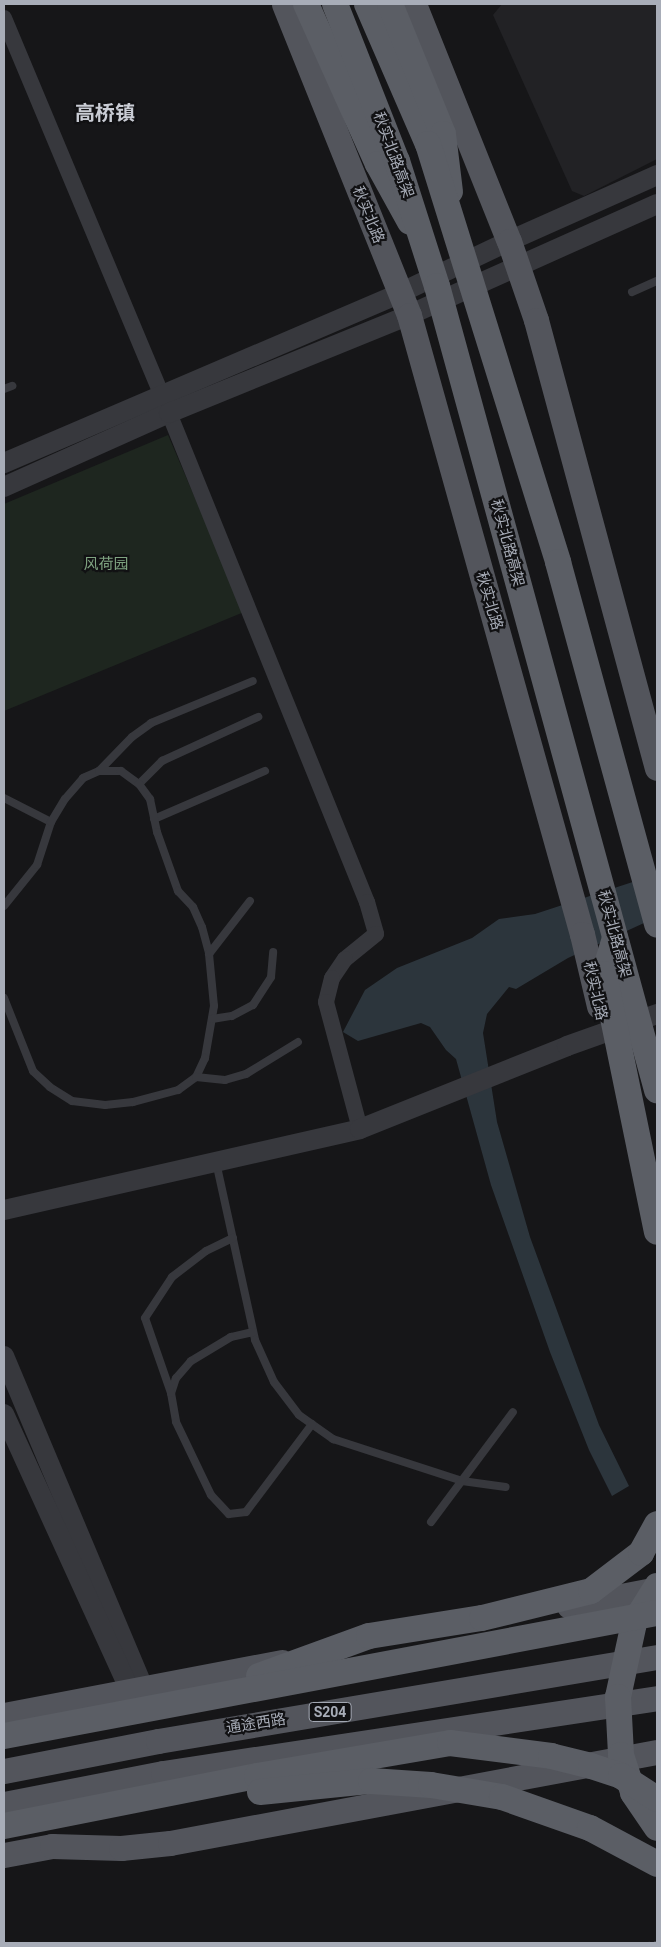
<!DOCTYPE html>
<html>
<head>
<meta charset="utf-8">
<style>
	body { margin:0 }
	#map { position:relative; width:661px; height:1947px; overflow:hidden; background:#161618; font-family:Roboto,"Noto Sans SC",sans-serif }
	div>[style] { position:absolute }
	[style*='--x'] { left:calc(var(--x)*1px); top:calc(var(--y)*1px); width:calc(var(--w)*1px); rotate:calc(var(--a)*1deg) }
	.built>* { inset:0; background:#222225 }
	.green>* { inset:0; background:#1e261f }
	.water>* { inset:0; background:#2c353c }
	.path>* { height:3px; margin-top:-1.5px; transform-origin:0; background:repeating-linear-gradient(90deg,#3d3f44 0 2.5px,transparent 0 6.5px) }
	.service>* { height:8px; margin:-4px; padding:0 4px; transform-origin:4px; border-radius:4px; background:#37383d }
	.minor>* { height:16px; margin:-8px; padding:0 8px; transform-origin:8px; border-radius:8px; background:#37383d }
	.tertiary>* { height:20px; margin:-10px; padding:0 10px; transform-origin:10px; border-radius:10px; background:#37383d }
	.primary>* { height:25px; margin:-12.5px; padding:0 12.5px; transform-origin:12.5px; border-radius:12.5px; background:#53555c }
	.trunk>* { height:26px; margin:-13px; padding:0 13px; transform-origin:13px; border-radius:13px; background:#5b5e65 }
	.trunk-bridge>* { height:26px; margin:-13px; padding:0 13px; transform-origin:13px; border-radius:13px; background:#5b5e65 }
	span { translate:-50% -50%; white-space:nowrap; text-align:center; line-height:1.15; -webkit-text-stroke:4.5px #111113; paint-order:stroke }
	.shield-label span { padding:1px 4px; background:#111113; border:1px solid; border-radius:4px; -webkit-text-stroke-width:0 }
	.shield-label { font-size:14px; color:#a8adb8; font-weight:700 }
	.street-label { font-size:15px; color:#a8adb8 }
	.park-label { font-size:15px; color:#7fa381 }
	.district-label { font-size:20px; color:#c9ccd4; font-weight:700 }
	.frame { position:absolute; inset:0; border:5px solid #a8adb8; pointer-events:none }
</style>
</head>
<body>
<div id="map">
	<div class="built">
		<i style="clip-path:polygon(502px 4px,657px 4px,657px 159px,584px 196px,572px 191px,493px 15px)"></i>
	</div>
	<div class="green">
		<i style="clip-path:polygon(168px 435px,244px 612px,4px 711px,4px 504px)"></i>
	</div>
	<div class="water">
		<i style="clip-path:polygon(657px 874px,657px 917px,568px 958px,516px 989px,509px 987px,487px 1014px,483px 1033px,497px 1122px,530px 1237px,599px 1425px,629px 1486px,612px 1496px,589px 1450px,550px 1352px,491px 1185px,456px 1059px,446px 1050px,430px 1027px,421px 1023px,358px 1041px,343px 1032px,365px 990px,397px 968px,472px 938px,499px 919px,535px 914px)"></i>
	</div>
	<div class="path">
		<i style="--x:648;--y:1943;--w:9;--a:-6"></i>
	</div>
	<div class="service">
		<i style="--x:632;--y:292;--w:27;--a:-24"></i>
		<i style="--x:4;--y:389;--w:9;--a:-21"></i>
		<i style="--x:99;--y:771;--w:47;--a:-45.9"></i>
		<i style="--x:132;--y:737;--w:24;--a:-36"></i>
		<i style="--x:151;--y:723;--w:110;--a:-22.4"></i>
		<i style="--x:139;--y:784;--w:33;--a:-45"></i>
		<i style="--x:162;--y:761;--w:106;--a:-24.6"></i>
		<i style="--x:4;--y:798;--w:53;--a:27.1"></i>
		<i style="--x:154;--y:819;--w:121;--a:-23.4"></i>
		<i style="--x:4;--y:906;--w:53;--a:-51.2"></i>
		<i style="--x:37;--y:865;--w:45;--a:-72"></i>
		<i style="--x:51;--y:822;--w:27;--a:-59"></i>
		<i style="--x:65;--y:799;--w:28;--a:-49"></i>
		<i style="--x:83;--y:778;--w:17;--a:-24"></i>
		<i style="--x:99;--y:771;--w:22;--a:0"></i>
		<i style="--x:121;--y:771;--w:22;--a:36"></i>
		<i style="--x:139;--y:784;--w:19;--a:54"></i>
		<i style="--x:150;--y:799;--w:34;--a:78"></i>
		<i style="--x:157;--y:832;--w:63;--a:70.4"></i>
		<i style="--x:178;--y:891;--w:22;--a:47"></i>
		<i style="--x:193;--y:907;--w:22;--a:66"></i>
		<i style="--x:202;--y:927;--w:28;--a:75"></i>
		<i style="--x:209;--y:954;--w:52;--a:84.5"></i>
		<i style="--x:214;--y:1006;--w:53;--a:99.8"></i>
		<i style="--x:205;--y:1058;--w:21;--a:115"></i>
		<i style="--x:196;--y:1077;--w:22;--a:144"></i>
		<i style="--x:178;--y:1090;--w:47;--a:165.1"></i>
		<i style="--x:133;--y:1102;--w:28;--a:174"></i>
		<i style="--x:105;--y:1105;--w:33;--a:-173"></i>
		<i style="--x:72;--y:1101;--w:26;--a:-148"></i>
		<i style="--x:50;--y:1087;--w:23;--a:-137"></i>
		<i style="--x:33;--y:1071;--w:79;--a:-111.7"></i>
		<i style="--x:209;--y:954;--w:67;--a:-52.3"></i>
		<i style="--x:212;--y:1019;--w:20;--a:-9"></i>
		<i style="--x:232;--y:1016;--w:24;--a:-28"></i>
		<i style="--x:253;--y:1005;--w:33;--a:-57"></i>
		<i style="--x:271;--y:977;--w:25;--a:-85"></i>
		<i style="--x:196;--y:1077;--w:29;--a:6"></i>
		<i style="--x:225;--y:1080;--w:22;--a:-16"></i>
		<i style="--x:246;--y:1074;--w:61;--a:-31.6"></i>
		<i style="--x:216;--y:1162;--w:182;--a:77.6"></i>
		<i style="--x:255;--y:1340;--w:46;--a:65.7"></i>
		<i style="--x:274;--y:1382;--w:41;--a:52.9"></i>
		<i style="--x:299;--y:1415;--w:42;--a:35.2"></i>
		<i style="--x:333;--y:1439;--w:136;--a:18"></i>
		<i style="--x:462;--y:1481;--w:44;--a:7.8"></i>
		<i style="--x:253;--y:1332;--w:23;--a:167"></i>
		<i style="--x:231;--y:1337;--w:47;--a:149"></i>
		<i style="--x:191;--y:1361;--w:23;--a:131"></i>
		<i style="--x:176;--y:1378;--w:16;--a:108"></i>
		<i style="--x:171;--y:1393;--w:29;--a:80"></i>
		<i style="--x:176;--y:1422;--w:81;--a:64.4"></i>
		<i style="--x:211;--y:1495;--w:26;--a:47"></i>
		<i style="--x:229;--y:1514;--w:17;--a:-7"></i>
		<i style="--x:246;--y:1512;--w:110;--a:-53.1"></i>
		<i style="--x:171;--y:1393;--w:79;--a:-109.1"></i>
		<i style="--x:145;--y:1318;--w:49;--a:-56.6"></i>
		<i style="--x:172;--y:1277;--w:43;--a:-37.4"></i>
		<i style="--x:206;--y:1251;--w:30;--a:-26"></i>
		<i style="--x:431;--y:1522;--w:137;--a:-53.3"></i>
	</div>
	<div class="minor">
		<i style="--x:4;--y:18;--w:428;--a:67.3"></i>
		<i style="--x:169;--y:413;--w:528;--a:67.96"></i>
		<i style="--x:367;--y:902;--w:33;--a:74"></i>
		<i style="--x:376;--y:934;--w:40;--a:141"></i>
		<i style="--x:345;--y:959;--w:23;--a:124"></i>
		<i style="--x:332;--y:978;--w:25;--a:104"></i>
		<i style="--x:326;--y:1002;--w:131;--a:75"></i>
	</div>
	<div class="tertiary">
		<i style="--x:4;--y:463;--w:431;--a:-23.2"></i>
		<i style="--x:400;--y:293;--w:121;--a:-25.5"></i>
		<i style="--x:509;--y:241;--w:162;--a:-24"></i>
		<i style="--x:4;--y:487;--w:181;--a:-24.2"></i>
		<i style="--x:169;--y:413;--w:259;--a:-22.2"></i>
		<i style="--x:409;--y:315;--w:272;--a:-24.1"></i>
		<i style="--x:4;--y:1210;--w:365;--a:-12.8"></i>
		<i style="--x:360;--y:1129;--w:223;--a:-21.8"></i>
		<i style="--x:567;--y:1046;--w:96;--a:-19.6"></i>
		<i style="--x:4;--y:1356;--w:361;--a:67.2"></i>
		<i style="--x:4;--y:1414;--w:304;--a:65.5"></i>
	</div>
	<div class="primary">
		<i style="--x:284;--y:4;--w:335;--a:68.1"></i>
		<i style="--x:409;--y:315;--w:643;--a:74.39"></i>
		<i style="--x:582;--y:934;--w:74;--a:76.7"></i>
		<i style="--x:414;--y:4;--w:255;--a:68.2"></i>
		<i style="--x:509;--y:241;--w:83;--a:71.1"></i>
		<i style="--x:536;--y:320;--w:464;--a:74.9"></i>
		<i style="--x:569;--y:1606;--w:90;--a:-10.9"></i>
		<i style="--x:4;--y:1715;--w:283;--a:-10.8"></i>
		<i style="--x:4;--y:1771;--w:157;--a:-11"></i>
		<i style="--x:158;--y:1741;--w:506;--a:-9.56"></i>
		<i style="--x:4;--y:1804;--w:162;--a:-11"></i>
		<i style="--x:163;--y:1773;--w:500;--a:-8.6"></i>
		<i style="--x:4;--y:1855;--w:49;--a:-10.6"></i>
		<i style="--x:52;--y:1846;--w:69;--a:1.7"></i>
		<i style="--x:121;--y:1848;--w:49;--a:-5.8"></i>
		<i style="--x:170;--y:1843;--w:495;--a:-10.6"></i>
	</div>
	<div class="trunk">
		<i style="--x:306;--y:4;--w:175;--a:65.8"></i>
		<i style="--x:378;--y:164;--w:66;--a:61.1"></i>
		<i style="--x:335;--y:4;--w:169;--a:68.5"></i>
		<i style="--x:367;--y:4;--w:153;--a:66.5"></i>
		<i style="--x:390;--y:4;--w:140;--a:67.8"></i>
		<i style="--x:443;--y:134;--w:58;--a:83.1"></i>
		<i style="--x:4;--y:1826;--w:258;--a:-11.2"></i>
	</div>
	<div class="trunk-bridge">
		<i style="--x:428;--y:144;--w:438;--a:72.7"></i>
		<i style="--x:558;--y:562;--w:376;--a:74.7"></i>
		<i style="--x:397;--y:161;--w:131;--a:72.3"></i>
		<i style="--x:437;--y:286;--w:834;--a:74.7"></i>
		<i style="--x:615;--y:938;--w:38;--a:107"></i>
		<i style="--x:604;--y:974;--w:263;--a:78.4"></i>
		<i style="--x:657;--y:1586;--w:44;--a:121.9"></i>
		<i style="--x:634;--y:1623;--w:76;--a:102.2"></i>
		<i style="--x:618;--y:1697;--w:58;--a:87"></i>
		<i style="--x:621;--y:1755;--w:40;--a:72"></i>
		<i style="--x:633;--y:1793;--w:42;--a:55.6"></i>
		<i style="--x:259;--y:1676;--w:117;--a:-20"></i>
		<i style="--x:369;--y:1636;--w:114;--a:-9.1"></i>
		<i style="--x:482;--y:1618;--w:112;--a:-13.9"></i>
		<i style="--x:591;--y:1591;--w:63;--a:-37.2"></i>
		<i style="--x:641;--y:1553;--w:33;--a:-61"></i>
		<i style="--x:4;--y:1736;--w:664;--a:-10.67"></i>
		<i style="--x:257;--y:1776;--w:196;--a:-9.7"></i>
		<i style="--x:450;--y:1743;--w:102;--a:7.3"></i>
		<i style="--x:551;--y:1756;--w:41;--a:14"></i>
		<i style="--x:591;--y:1766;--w:32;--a:18"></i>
		<i style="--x:621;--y:1776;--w:43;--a:32.6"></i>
		<i style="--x:260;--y:1792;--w:112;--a:-5.7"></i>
		<i style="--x:371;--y:1781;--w:60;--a:3.8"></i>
		<i style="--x:431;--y:1785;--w:72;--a:9.6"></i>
		<i style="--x:502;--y:1797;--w:93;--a:19.4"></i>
		<i style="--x:590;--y:1828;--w:76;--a:28.2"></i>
	</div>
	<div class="shield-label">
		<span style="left:330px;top:1712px">S204</span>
	</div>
	<div class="street-label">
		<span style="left:393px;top:155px;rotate:70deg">秋实北路高架</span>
		<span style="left:368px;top:215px;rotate:68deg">秋实北路</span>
		<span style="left:507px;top:543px;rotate:75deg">秋实北路高架</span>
		<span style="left:489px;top:601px;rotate:74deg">秋实北路</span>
		<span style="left:614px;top:934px;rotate:75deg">秋实北路高架</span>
		<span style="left:595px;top:991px;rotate:77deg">秋实北路</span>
		<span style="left:256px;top:1724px;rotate:-9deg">通途西路</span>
	</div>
	<div class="park-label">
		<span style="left:106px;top:565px">风荷园</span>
	</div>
	<div class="district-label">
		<span style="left:105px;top:113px">高桥镇</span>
	</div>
	<div class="frame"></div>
</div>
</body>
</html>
